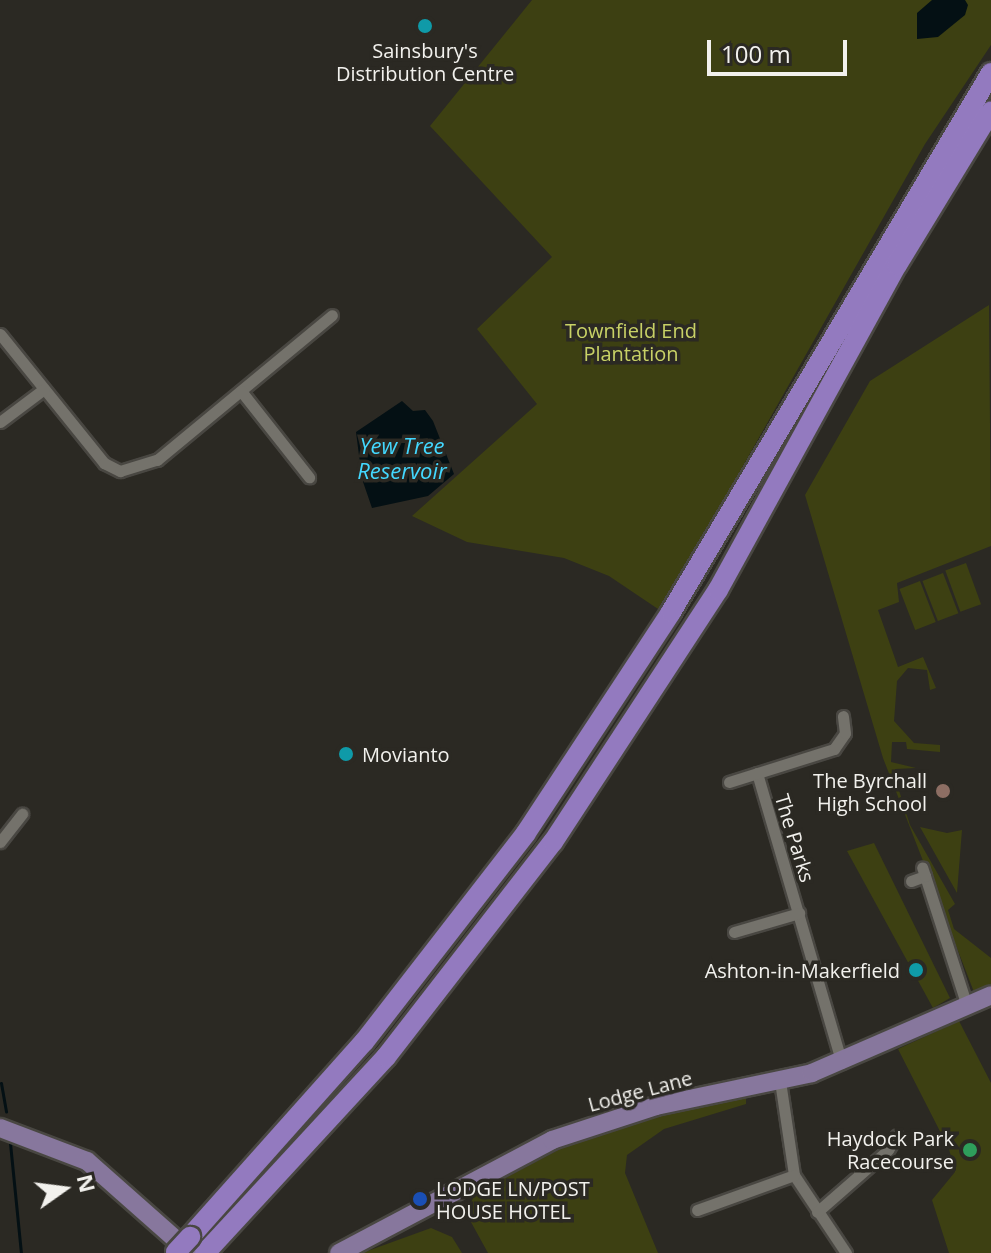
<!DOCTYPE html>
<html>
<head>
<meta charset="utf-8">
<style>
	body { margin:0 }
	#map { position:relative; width:991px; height:1253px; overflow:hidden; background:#2b2923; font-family:"Open Sans",sans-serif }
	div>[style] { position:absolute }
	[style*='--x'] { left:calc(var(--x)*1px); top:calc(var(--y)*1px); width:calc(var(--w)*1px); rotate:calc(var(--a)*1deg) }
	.green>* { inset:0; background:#3d4012; transform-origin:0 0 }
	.water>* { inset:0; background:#041014 }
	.stream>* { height:3px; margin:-1.5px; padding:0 1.5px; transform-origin:1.5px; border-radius:1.5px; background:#041014 }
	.roads { filter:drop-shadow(2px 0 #494742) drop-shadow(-2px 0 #494742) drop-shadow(0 2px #494742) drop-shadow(0 -2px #494742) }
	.street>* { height:11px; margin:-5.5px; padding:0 5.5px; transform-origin:5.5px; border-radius:5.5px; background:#74726b }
	.primary>* { height:18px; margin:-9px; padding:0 9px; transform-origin:9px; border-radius:9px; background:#87779d }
	.highway>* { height:20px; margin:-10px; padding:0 10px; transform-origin:10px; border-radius:10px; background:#937abf }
	.bridges { filter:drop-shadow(2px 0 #494742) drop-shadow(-2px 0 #494742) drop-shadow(0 2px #494742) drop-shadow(0 -2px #494742) }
	.highway-bridge>* { height:20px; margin:-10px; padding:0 10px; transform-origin:10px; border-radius:10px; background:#937abf }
	.dots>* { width:22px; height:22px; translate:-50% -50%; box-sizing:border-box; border:4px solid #2b2923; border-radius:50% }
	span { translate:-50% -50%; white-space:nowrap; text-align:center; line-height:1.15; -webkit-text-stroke:7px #2b2923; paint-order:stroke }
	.poi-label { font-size:20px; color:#f2f1ed }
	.left { translate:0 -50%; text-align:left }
	.right { translate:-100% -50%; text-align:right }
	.park-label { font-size:20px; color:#c8d166 }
	.street-label { font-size:20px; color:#f2f1ed }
	.water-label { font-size:22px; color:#43d8ff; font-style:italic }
	.north { position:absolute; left:24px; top:1149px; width:80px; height:80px; -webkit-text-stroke:6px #2b2923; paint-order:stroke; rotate:76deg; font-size:22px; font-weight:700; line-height:32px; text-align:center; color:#f2f1ed }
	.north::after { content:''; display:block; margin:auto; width:28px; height:36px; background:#f2f1ed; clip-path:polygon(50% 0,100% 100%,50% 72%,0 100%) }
	.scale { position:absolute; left:707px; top:40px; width:140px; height:36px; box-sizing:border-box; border:4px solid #f2f1ed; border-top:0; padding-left:10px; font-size:24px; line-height:28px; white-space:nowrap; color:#f2f1ed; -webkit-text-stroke:6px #2b2923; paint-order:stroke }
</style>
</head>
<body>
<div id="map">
	<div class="green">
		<i style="clip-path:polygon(532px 0,991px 0,991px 45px,925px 144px,661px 611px,609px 576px,564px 558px,467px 542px,412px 516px,537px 404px,477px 329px,552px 257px,430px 126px)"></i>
		<i style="clip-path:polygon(989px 305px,991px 546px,897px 583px,899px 602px,878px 610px,898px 667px,923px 657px,936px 688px,930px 690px,927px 670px,908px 668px,897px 681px,894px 721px,914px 743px,940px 745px,940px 752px,907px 749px,906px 742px,892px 742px,891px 762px,916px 768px,895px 769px,895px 778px,910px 825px,955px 904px,948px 910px,954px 929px,991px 958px,991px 985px,974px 992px,883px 758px,805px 495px,870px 381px)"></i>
		<i style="left:966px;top:563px;width:44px;height:22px;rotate:70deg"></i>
		<i style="left:943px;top:573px;width:43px;height:22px;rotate:69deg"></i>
		<i style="left:920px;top:581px;width:44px;height:22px;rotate:69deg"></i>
		<i style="clip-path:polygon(920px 827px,947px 833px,962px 830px,957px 893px)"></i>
		<i style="clip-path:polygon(874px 843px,950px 998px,933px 1008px,847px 851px)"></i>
		<i style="clip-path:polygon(959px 1021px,991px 1083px,991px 1253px,949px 1253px,932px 1200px,955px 1172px,949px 1149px,898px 1049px)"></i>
		<i style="clip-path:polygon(725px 1095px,746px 1099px,746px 1104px,664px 1129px,627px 1155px,625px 1173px,658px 1253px,488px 1253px,466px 1213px,475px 1194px,596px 1130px)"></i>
		<i style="clip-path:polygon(431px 1228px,452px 1237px,462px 1253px,362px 1253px)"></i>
	</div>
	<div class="water">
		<i style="clip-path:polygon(932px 0,965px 0,968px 5px,965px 15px,938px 37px,917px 39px,917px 13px)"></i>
		<i style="clip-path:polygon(402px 401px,413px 411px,425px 410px,433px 421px,454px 474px,428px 496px,372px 508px,362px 479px,356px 432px)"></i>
	</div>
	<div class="stream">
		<i style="--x:1;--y:1083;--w:29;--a:80"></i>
		<i style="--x:10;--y:1143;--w:111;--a:84.3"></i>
	</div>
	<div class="roads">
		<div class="street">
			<i style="--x:0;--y:334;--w:166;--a:51.1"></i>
			<i style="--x:104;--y:463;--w:18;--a:27"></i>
			<i style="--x:120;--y:471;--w:39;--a:-17"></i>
			<i style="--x:157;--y:460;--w:227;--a:-39.6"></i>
			<i style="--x:241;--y:391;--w:110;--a:51.7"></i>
			<i style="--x:0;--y:422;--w:55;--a:-36.9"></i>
			<i style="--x:757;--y:773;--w:302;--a:73.7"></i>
			<i style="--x:729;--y:782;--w:110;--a:-17.4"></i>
			<i style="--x:834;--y:749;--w:19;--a:-55"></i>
			<i style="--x:845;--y:733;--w:17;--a:-97"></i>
			<i style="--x:0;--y:842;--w:36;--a:-52"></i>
			<i style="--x:925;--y:876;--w:137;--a:72.1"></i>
			<i style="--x:911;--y:881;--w:15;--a:-20"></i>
			<i style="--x:925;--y:876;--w:9;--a:-108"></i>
			<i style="--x:734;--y:932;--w:68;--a:-16.3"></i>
			<i style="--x:780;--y:1081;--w:95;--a:81.5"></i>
			<i style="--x:794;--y:1175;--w:94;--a:56.3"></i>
			<i style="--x:697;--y:1210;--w:103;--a:-19.8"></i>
			<i style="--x:817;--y:1212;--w:94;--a:-41.1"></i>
			<i style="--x:888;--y:1150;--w:17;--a:-59"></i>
		</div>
		<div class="primary">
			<i style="--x:0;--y:1128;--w:93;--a:20.8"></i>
			<i style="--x:87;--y:1161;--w:139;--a:41.5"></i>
			<i style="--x:339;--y:1253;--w:241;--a:-27.9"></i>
			<i style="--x:552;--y:1140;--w:109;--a:-18.1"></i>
			<i style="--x:656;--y:1106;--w:159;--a:-11.9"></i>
			<i style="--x:812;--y:1073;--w:195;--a:-23.5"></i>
		</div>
		<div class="highway">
			<i style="--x:190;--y:1237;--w:261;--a:-48.3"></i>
			<i style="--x:364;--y:1042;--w:264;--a:-52.2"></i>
			<i style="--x:526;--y:833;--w:264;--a:-56.7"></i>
			<i style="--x:671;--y:612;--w:627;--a:-59.3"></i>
			<i style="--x:205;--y:1253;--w:267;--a:-47.3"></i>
			<i style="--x:386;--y:1057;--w:272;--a:-52.2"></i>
			<i style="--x:553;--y:842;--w:301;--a:-56.8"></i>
			<i style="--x:718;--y:590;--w:371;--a:-61.2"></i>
			<i style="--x:897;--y:265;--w:180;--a:-58.6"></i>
		</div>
	</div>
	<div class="bridges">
		<div class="highway-bridge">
			<i style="--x:176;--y:1252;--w:21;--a:-47"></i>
		</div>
	</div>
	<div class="dots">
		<i style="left:425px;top:26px;background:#0f9aa8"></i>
		<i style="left:346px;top:754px;background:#0f9aa8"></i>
		<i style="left:943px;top:791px;background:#8d6e63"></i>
		<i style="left:916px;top:970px;background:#0f9aa8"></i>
		<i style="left:970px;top:1150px;background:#2e9e5b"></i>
		<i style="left:420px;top:1199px;background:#1a4fb4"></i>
	</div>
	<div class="poi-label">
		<span style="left:425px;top:62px">Sainsbury's<br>Distribution Centre</span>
		<span class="left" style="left:362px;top:754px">Movianto</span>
		<span class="right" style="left:927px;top:792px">The Byrchall<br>High School</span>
		<span class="right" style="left:900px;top:970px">Ashton-in-Makerfield</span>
		<span class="right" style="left:954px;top:1150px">Haydock Park<br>Racecourse</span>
		<span class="left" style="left:436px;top:1200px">LODGE LN/POST<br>HOUSE HOTEL</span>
	</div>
	<div class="park-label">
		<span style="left:631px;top:342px">Townfield End<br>Plantation</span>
	</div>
	<div class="street-label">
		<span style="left:795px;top:838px;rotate:73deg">The Parks</span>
		<span style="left:640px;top:1091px;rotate:-15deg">Lodge Lane</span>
	</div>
	<div class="water-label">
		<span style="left:402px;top:458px">Yew Tree<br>Reservoir</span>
	</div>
	<div class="north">N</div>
	<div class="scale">100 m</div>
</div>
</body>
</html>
